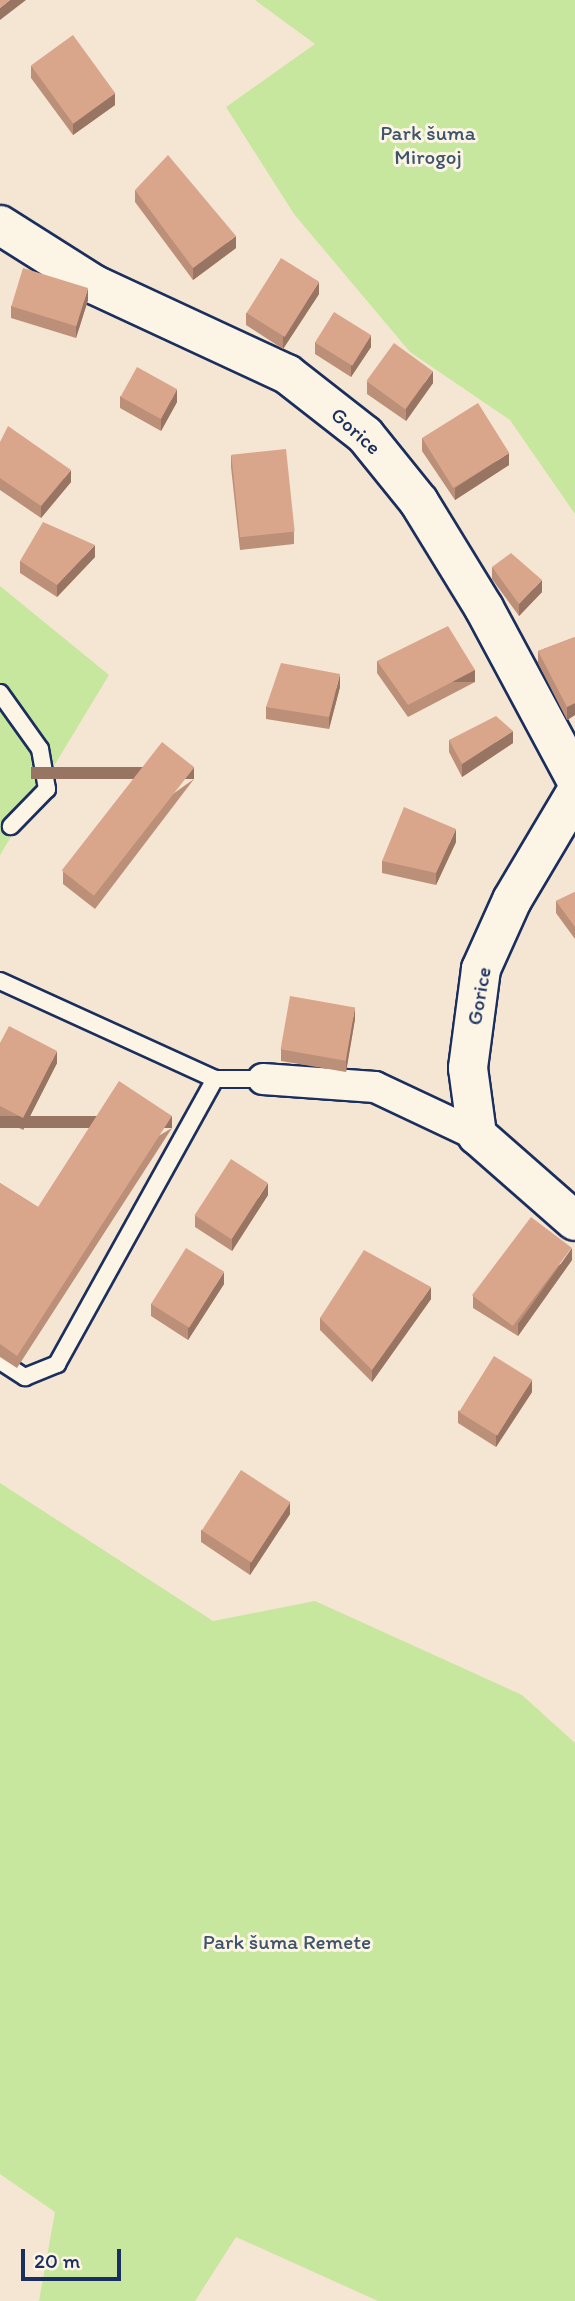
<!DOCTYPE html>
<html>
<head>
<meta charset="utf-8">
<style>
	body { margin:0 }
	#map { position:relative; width:575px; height:2301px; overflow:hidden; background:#f5e5d3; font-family:Itim,sans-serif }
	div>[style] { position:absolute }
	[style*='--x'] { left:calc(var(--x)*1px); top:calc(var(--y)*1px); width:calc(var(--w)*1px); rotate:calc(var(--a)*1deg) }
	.green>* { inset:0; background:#c7e79f }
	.roads { filter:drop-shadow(2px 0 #1b2f5e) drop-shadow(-2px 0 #1b2f5e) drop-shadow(0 2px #1b2f5e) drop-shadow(0 -2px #1b2f5e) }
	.service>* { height:16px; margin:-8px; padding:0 8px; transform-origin:8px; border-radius:8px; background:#fcf5e5 }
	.minor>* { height:30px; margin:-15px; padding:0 15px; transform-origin:15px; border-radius:15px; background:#fcf5e5 }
	.tertiary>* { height:38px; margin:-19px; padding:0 19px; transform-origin:19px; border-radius:19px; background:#fcf5e5 }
	.wall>* { inset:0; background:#bb8f78 }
	.shaded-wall>* { inset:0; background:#987462; transform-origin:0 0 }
	.building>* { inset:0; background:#d9a68c; transform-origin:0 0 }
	span { translate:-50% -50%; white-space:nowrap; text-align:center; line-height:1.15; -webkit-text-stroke:6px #fcf5e5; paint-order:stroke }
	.park-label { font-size:21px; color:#3d546b }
	.street-label { font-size:21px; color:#1b2f5e }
	.scale { position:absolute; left:21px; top:2249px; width:100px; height:32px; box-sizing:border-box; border:4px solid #1b2f5e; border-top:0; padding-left:9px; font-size:21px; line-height:24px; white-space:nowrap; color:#1b2f5e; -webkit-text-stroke:5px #fcf5e5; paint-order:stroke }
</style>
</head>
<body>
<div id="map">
	<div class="green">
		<i style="clip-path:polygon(255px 0,575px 0,575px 514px,510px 420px,410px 352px,294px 214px,226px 107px,315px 44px)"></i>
		<i style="clip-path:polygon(0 586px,109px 675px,0 855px)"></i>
		<i style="clip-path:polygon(0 1483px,213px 1621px,315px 1601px,522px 1695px,575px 1743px,575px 2301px,378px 2301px,236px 2237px,195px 2301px,39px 2301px,55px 2212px,0 2174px)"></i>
	</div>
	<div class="roads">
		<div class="service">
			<i style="--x:0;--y:693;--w:69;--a:54.5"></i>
			<i style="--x:40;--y:749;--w:41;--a:80.1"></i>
			<i style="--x:47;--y:789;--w:52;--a:134.2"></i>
			<i style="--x:0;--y:981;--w:236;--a:24.5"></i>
			<i style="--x:215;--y:1079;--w:48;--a:0"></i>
			<i style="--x:0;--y:1361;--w:30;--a:33"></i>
			<i style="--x:25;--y:1377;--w:35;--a:-22"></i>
			<i style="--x:57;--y:1364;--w:326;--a:-61"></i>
		</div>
		<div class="minor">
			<i style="--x:263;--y:1079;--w:112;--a:4.1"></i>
			<i style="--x:375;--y:1087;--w:113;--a:25.2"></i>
		</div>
		<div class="tertiary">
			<i style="--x:0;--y:225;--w:112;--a:32.3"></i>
			<i style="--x:95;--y:285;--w:212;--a:24.9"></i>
			<i style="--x:287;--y:374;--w:99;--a:38"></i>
			<i style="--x:365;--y:435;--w:86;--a:51.1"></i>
			<i style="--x:419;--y:502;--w:124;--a:58.5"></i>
			<i style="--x:484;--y:608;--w:193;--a:61.8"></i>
			<i style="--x:575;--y:794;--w:123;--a:120.7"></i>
			<i style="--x:512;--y:900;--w:76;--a:114.2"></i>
			<i style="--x:481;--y:969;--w:100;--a:97.5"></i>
			<i style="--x:468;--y:1068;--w:68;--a:82.3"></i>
			<i style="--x:477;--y:1135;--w:130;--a:41.3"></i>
		</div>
	</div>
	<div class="wall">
		<i style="clip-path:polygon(31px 66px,115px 105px,73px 135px,31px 78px)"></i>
		<i style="clip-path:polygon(135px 190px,236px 248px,193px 280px,135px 202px)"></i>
		<i style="clip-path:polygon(319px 294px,283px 349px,246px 325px,246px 313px)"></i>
		<i style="clip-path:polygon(88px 300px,76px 338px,11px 318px,11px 306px)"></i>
		<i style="clip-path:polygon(315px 342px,371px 347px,351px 377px,315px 354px)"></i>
		<i style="clip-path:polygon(367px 382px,433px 383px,406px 421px,367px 394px)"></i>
		<i style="clip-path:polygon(120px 396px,177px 402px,161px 431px,120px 408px)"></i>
		<i style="clip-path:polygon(422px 438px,509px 465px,455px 500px,422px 451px)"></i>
		<i style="clip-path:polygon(0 442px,71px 482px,41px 518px,0 490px)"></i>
		<i style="clip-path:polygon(231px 455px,294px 532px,294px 544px,240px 550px,231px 467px)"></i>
		<i style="clip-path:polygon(95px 557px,57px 597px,20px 573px,20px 561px)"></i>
		<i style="clip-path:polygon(492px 567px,542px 592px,519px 616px,492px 579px)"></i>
		<i style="clip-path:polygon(575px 637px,575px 715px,567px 720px,538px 663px,538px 651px)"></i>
		<i style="clip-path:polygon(377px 661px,475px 682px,408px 717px,377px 673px)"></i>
		<i style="clip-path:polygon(340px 687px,329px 729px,266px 719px,266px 707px)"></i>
		<i style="clip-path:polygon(449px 740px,513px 743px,462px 777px,449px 752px)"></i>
		<i style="clip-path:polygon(194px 779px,95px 909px,63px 884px,63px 872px)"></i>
		<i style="clip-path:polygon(456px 842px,436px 885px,382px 873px,382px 861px)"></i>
		<i style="clip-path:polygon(575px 892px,575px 939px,556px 913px,556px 901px)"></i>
		<i style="clip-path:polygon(355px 1019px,346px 1072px,281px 1061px,281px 1049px)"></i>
		<i style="clip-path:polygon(0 1043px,57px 1063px,23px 1130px,0 1118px)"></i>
		<i style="clip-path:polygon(172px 1128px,17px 1368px,0 1357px,0 1183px,38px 1207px)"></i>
		<i style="clip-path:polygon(268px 1195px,232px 1251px,195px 1227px,195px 1215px)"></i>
		<i style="clip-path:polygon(572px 1260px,518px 1336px,473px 1308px,473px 1296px)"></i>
		<i style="clip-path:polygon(224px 1284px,188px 1340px,151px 1316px,151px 1304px)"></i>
		<i style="clip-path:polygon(431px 1299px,372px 1382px,320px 1330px,320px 1318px)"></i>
		<i style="clip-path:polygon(532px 1392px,496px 1447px,458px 1423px,458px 1411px)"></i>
		<i style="clip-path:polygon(290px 1514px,250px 1575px,201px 1542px,201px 1530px)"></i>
	</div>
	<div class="shaded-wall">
		<i style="clip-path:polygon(10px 0,26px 0,0 20px,0 8px)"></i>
		<i style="clip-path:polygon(115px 93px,115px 105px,73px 135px,73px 123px)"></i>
		<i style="clip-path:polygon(236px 236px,236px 248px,193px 280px,193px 268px)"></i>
		<i style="clip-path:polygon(319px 282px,319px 294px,283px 349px,283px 337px)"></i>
		<i style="clip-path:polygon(88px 288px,88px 300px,76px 338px,76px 326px)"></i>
		<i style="clip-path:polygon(371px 335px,371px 347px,351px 377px,351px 365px)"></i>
		<i style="clip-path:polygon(433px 371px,433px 383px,406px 421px,406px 409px)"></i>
		<i style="clip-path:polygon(177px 389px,177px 402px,161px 431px,161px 419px)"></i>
		<i style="clip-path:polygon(509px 453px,509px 465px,455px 500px,455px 488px)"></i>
		<i style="clip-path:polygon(71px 470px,71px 482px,41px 518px,41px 506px)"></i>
		<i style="clip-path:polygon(95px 545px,95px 557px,57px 597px,57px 585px)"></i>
		<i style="clip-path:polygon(542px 580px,542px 592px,519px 616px,519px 604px)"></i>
		<i style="left:475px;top:670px;width:12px;height:76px;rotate:90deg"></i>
		<i style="clip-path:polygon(340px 674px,340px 687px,329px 729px,329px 717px)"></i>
		<i style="clip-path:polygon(575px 703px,575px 715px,567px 720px,567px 707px)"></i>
		<i style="clip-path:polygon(513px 731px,513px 743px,462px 777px,462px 764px)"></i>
		<i style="left:194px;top:767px;width:12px;height:163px;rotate:90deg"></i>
		<i style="clip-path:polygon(456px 829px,456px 842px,436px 885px,436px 873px)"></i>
		<i style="clip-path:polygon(355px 1007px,355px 1019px,346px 1072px,346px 1060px)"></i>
		<i style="clip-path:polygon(57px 1051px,57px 1063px,23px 1130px,23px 1118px)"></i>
		<i style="left:172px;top:1116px;width:12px;height:286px;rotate:90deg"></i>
		<i style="clip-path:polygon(268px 1183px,268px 1195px,232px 1251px,232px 1239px)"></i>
		<i style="clip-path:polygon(572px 1248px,572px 1260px,518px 1336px,518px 1324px)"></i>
		<i style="clip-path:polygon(224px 1272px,224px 1284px,188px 1340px,188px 1328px)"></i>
		<i style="clip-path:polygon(431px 1287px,431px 1299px,372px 1382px,372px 1370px)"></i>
		<i style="clip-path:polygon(532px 1380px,532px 1392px,496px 1447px,496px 1435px)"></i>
		<i style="clip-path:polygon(290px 1502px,290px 1514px,250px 1575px,250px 1563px)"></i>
	</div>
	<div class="building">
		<i style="clip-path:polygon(0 0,10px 0,0 8px)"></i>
		<i style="left:73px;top:35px;width:72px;height:52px;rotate:54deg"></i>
		<i style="clip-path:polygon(168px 155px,236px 236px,193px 268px,135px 190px)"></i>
		<i style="left:281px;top:258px;width:45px;height:65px;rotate:32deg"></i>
		<i style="left:23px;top:268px;width:68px;height:40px;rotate:17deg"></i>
		<i style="left:334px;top:312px;width:44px;height:36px;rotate:32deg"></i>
		<i style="left:394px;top:343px;width:48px;height:47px;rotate:36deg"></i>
		<i style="left:137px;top:367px;width:46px;height:34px;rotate:29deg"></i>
		<i style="left:478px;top:403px;width:59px;height:66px;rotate:58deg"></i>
		<i style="clip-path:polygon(8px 426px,71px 470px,41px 506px,0 478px,0 442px)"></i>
		<i style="left:286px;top:449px;width:83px;height:55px;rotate:84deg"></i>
		<i style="clip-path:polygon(43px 522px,95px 545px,57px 585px,20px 561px)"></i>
		<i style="clip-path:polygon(511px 553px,542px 580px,519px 604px,492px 567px)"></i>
		<i style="clip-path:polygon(448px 626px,475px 670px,408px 705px,377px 661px)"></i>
		<i style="clip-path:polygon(575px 637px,575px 703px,567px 707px,538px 651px)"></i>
		<i style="clip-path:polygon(281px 663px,340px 674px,329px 717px,266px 707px)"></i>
		<i style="clip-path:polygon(496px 716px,513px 731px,462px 764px,449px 740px)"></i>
		<i style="left:162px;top:742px;width:41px;height:163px;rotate:38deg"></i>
		<i style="clip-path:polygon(404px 807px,456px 829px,436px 873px,382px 861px)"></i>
		<i style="clip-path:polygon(575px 892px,575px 927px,556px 901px)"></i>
		<i style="left:290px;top:996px;width:66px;height:54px;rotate:10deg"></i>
		<i style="clip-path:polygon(9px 1026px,57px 1051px,23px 1118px,0 1106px,0 1043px)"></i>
		<i style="clip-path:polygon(119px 1081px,172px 1116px,17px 1356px,0 1344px,0 1183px,38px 1207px)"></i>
		<i style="left:231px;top:1159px;width:44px;height:67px;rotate:33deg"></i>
		<i style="left:531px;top:1217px;width:51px;height:98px;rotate:37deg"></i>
		<i style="left:186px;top:1248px;width:45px;height:66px;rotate:32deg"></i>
		<i style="clip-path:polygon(364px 1250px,431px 1287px,372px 1370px,320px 1318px)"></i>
		<i style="left:494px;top:1356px;width:45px;height:66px;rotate:32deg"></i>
		<i style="left:241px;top:1470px;width:59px;height:72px;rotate:33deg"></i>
	</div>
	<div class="park-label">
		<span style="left:428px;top:145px">Park šuma<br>Mirogoj</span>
		<span style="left:287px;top:1942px">Park šuma Remete</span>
	</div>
	<div class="street-label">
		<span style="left:356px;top:431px;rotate:42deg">Gorice</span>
		<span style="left:479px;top:996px;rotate:-80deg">Gorice</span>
	</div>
	<div class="scale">20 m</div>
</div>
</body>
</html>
